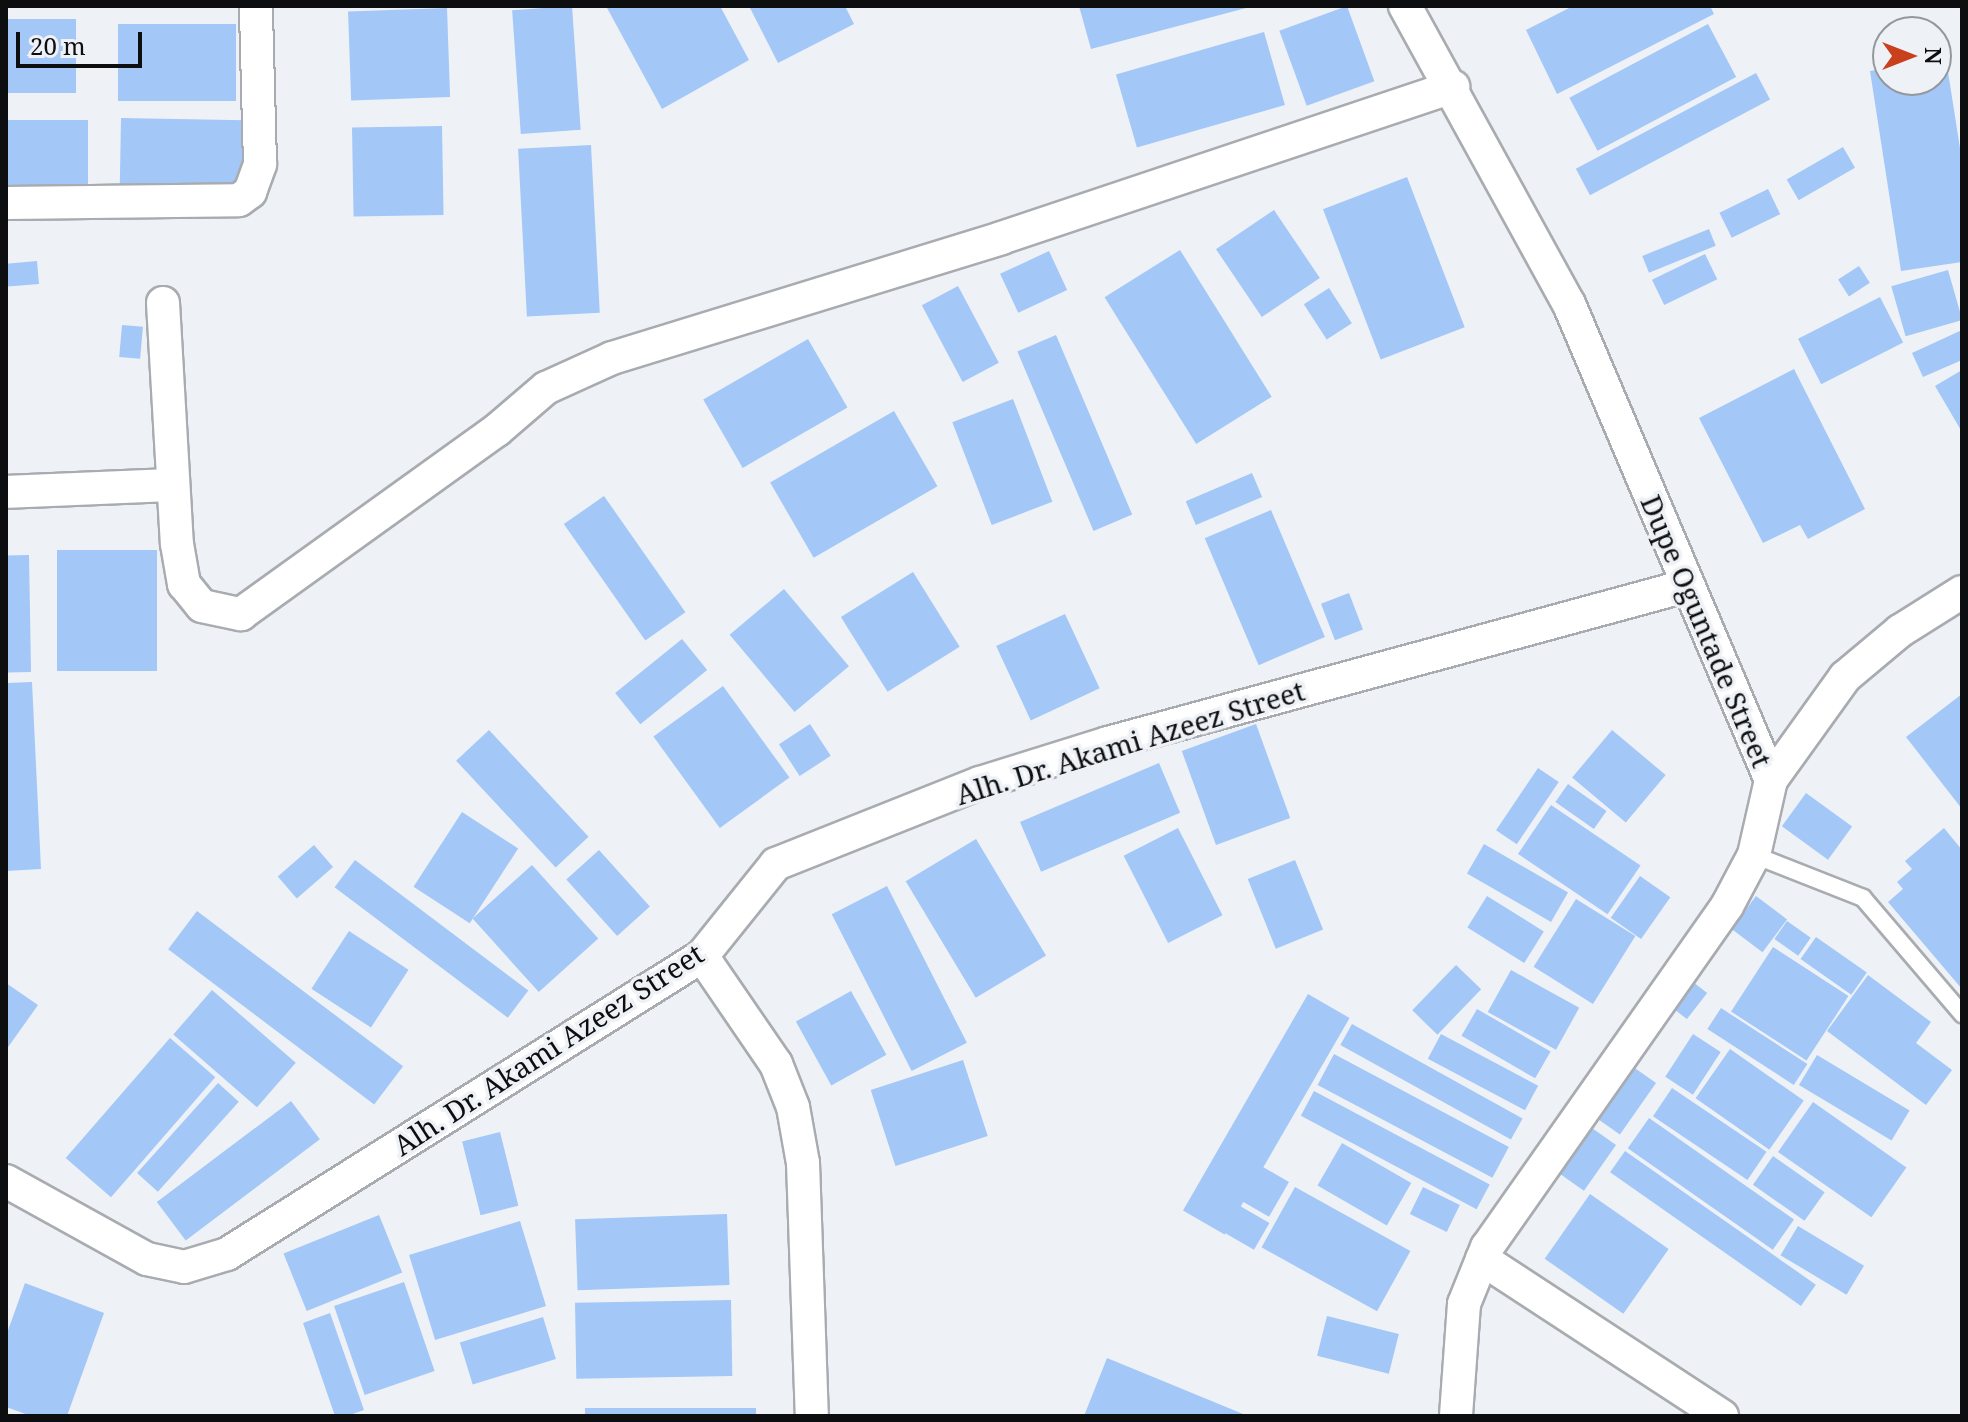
<!DOCTYPE html>
<html>
<head>
<meta charset="utf-8">
<style>
	body { margin:0 }
	#map { position:relative; width:1968px; height:1422px; overflow:hidden; background:#eef2f7; font-family:"Noto Serif",serif }
	div>[style] { position:absolute }
	[style*='--x'] { left:calc(var(--x)*1px); top:calc(var(--y)*1px); width:calc(var(--w)*1px); rotate:calc(var(--a)*1deg) }
	.building>* { inset:0; background:#a3c7f7; transform-origin:0 0 }
	.roads { filter:drop-shadow(2px 0 #a8acb0) drop-shadow(-2px 0 #a8acb0) drop-shadow(0 2px #a8acb0) drop-shadow(0 -2px #a8acb0) }
	.service>* { height:16px; margin:-8px; padding:0 8px; transform-origin:8px; border-radius:8px; background:#fff }
	.minor>* { height:32px; margin:-16px; padding:0 16px; transform-origin:16px; border-radius:16px; background:#fff }
	span { translate:-50% -50%; white-space:nowrap; text-align:center; line-height:1.15; -webkit-text-stroke:7px #eef2f7; paint-order:stroke }
	.street-label { font-size:28px; color:#0d0e10 }
	.frame { position:absolute; inset:0; border:8px solid #0d0e10; pointer-events:none }
	.north { position:absolute; left:1872px; top:16px; width:80px; height:80px; box-sizing:border-box; background:#eef2f7; border:2px solid #94979b; border-radius:50%; rotate:90deg; font-size:22px; font-weight:700; line-height:32px; text-align:center; color:#0d0e10 }
	.north::after { content:''; display:block; margin:auto; width:28px; height:36px; background:#c9401d; clip-path:polygon(50% 0,100% 100%,50% 72%,0 100%) }
	.scale { position:absolute; left:16px; top:32px; width:126px; height:36px; box-sizing:border-box; border:4px solid #0d0e10; border-top:0; padding-left:10px; font-size:24px; line-height:28px; white-space:nowrap; color:#0d0e10; -webkit-text-stroke:6px #eef2f7; paint-order:stroke }
</style>
</head>
<body>
<div id="map">
	<div class="building">
		<i style="left:572px;top:6px;width:124px;height:60px;rotate:86deg"></i>
		<i style="clip-path:polygon(606px 6px,720px 6px,749px 60px,662px 109px)"></i>
		<i style="clip-path:polygon(749px 6px,845px 6px,854px 24px,778px 63px)"></i>
		<i style="clip-path:polygon(1079px 6px,1250px 6px,1250px 7px,1091px 49px)"></i>
		<i style="left:1347px;top:6px;width:80px;height:72px;rotate:70deg"></i>
		<i style="clip-path:polygon(1573px 6px,1710px 6px,1714px 14px,1557px 94px,1526px 30px)"></i>
		<i style="left:447px;top:8px;width:89px;height:99px;rotate:88deg"></i>
		<i style="left:76px;top:19px;width:74px;height:70px;rotate:90deg"></i>
		<i style="left:118px;top:24px;width:118px;height:77px"></i>
		<i style="left:1708px;top:24px;width:60px;height:157px;rotate:62deg"></i>
		<i style="left:1264px;top:32px;width:76px;height:154px;rotate:74deg"></i>
		<i style="clip-path:polygon(1946px 59px,1962px 161px,1962px 262px,1901px 271px,1870px 71px,1888px 68px,1888px 80px,1936px 80px,1936px 61px)"></i>
		<i style="left:1756px;top:73px;width:30px;height:204px;rotate:62deg"></i>
		<i style="left:121px;top:118px;width:124px;height:69px;rotate:1deg"></i>
		<i style="left:6px;top:120px;width:82px;height:65px"></i>
		<i style="left:442px;top:126px;width:89px;height:90px;rotate:89deg"></i>
		<i style="left:591px;top:145px;width:168px;height:73px;rotate:87deg"></i>
		<i style="left:1843px;top:147px;width:24px;height:65px;rotate:60deg"></i>
		<i style="left:1407px;top:177px;width:161px;height:90px;rotate:69deg"></i>
		<i style="left:1768px;top:189px;width:28px;height:54px;rotate:64deg"></i>
		<i style="left:1274px;top:210px;width:82px;height:70px;rotate:56deg"></i>
		<i style="left:1709px;top:229px;width:18px;height:72px;rotate:68deg"></i>
		<i style="left:1180px;top:250px;width:173px;height:89px;rotate:58deg"></i>
		<i style="left:1049px;top:251px;width:43px;height:54px;rotate:65deg"></i>
		<i style="left:1705px;top:254px;width:28px;height:59px;rotate:64deg"></i>
		<i style="left:37px;top:261px;width:23px;height:31px;rotate:85deg"></i>
		<i style="left:1859px;top:266px;width:20px;height:25px;rotate:57deg"></i>
		<i style="left:1948px;top:270px;width:52px;height:59px;rotate:74deg"></i>
		<i style="left:958px;top:286px;width:87px;height:41px;rotate:62deg"></i>
		<i style="left:1329px;top:288px;width:42px;height:30px;rotate:57deg"></i>
		<i style="left:1880px;top:297px;width:51px;height:92px;rotate:63deg"></i>
		<i style="left:122px;top:325px;width:21px;height:32px;rotate:5deg"></i>
		<i style="clip-path:polygon(1962px 330px,1962px 360px,1923px 377px,1912px 353px)"></i>
		<i style="left:1056px;top:335px;width:195px;height:42px;rotate:67deg"></i>
		<i style="left:808px;top:339px;width:79px;height:121px;rotate:60deg"></i>
		<i style="clip-path:polygon(1794px 369px,1865px 509px,1808px 539px,1800px 525px,1763px 543px,1699px 418px)"></i>
		<i style="clip-path:polygon(1962px 370px,1962px 432px,1935px 386px)"></i>
		<i style="left:1013px;top:399px;width:110px;height:65px;rotate:69deg"></i>
		<i style="left:894px;top:411px;width:87px;height:143px;rotate:60deg"></i>
		<i style="left:1252px;top:473px;width:26px;height:72px;rotate:67deg"></i>
		<i style="left:604px;top:496px;width:142px;height:49px;rotate:55deg"></i>
		<i style="left:1271px;top:510px;width:138px;height:72px;rotate:67deg"></i>
		<i style="left:57px;top:550px;width:100px;height:121px"></i>
		<i style="left:29px;top:555px;width:117px;height:23px;rotate:89deg"></i>
		<i style="left:913px;top:572px;width:88px;height:85px;rotate:58deg"></i>
		<i style="left:784px;top:589px;width:101px;height:71px;rotate:50deg"></i>
		<i style="left:1349px;top:593px;width:39px;height:30px;rotate:69deg"></i>
		<i style="left:1065px;top:614px;width:82px;height:76px;rotate:65deg"></i>
		<i style="left:682px;top:639px;width:40px;height:86px;rotate:51deg"></i>
		<i style="clip-path:polygon(32px 682px,41px 869px,6px 871px,6px 683px)"></i>
		<i style="left:723px;top:686px;width:113px;height:86px;rotate:54deg"></i>
		<i style="clip-path:polygon(1962px 694px,1962px 809px,1906px 737px)"></i>
		<i style="left:810px;top:724px;width:38px;height:37px;rotate:57deg"></i>
		<i style="left:1256px;top:724px;width:100px;height:79px;rotate:70deg"></i>
		<i style="left:489px;top:730px;width:146px;height:45px;rotate:47deg"></i>
		<i style="left:1612px;top:730px;width:70px;height:62px;rotate:40deg"></i>
		<i style="left:1159px;top:763px;width:54px;height:151px;rotate:67deg"></i>
		<i style="left:1538px;top:768px;width:25px;height:75px;rotate:34deg"></i>
		<i style="left:1568px;top:784px;width:47px;height:22px;rotate:35deg"></i>
		<i style="left:1806px;top:793px;width:57px;height:41px;rotate:36deg"></i>
		<i style="left:1551px;top:805px;width:108px;height:59px;rotate:34deg"></i>
		<i style="left:462px;top:812px;width:67px;height:89px;rotate:33deg"></i>
		<i style="left:1178px;top:828px;width:98px;height:61px;rotate:63deg"></i>
		<i style="clip-path:polygon(1944px 828px,1962px 850px,1962px 989px,1888px 902px,1903px 889px,1897px 882px,1912px 869px,1905px 861px)"></i>
		<i style="left:976px;top:839px;width:136px;height:82px;rotate:59deg"></i>
		<i style="left:1484px;top:844px;width:97px;height:34px;rotate:30deg"></i>
		<i style="left:314px;top:845px;width:29px;height:48px;rotate:49deg"></i>
		<i style="left:599px;top:850px;width:76px;height:44px;rotate:48deg"></i>
		<i style="left:355px;top:860px;width:217px;height:34px;rotate:37deg"></i>
		<i style="left:1295px;top:860px;width:75px;height:51px;rotate:68deg"></i>
		<i style="left:532px;top:865px;width:99px;height:80px;rotate:48deg"></i>
		<i style="left:1640px;top:876px;width:37px;height:51px;rotate:35deg"></i>
		<i style="left:887px;top:886px;width:176px;height:62px;rotate:63deg"></i>
		<i style="left:1487px;top:896px;width:67px;height:37px;rotate:32deg"></i>
		<i style="left:1756px;top:896px;width:39px;height:41px;rotate:37deg"></i>
		<i style="left:1576px;top:899px;width:70px;height:80px;rotate:32deg"></i>
		<i style="left:197px;top:911px;width:258px;height:48px;rotate:37deg"></i>
		<i style="left:1787px;top:921px;width:29px;height:22px;rotate:35deg"></i>
		<i style="left:349px;top:931px;width:71px;height:69px;rotate:33deg"></i>
		<i style="left:1816px;top:937px;width:62px;height:27px;rotate:35deg"></i>
		<i style="left:1773px;top:947px;width:90px;height:77px;rotate:33deg"></i>
		<i style="left:1456px;top:965px;width:35px;height:63px;rotate:44deg"></i>
		<i style="left:1511px;top:970px;width:78px;height:48px;rotate:29deg"></i>
		<i style="clip-path:polygon(1868px 975px,1931px 1022px,1916px 1043px,1952px 1070px,1926px 1105px,1827px 1031px)"></i>
		<i style="left:1693px;top:982px;width:18px;height:33px;rotate:38deg"></i>
		<i style="clip-path:polygon(6px 983px,38px 1005px,6px 1050px)"></i>
		<i style="left:212px;top:990px;width:111px;height:59px;rotate:41deg"></i>
		<i style="left:851px;top:991px;width:73px;height:63px;rotate:61deg"></i>
		<i style="left:1308px;top:994px;width:48px;height:250px;rotate:30deg"></i>
		<i style="left:1721px;top:1008px;width:103px;height:25px;rotate:33deg"></i>
		<i style="left:1477px;top:1009px;width:85px;height:31px;rotate:30deg"></i>
		<i style="left:1352px;top:1024px;width:195px;height:24px;rotate:29deg"></i>
		<i style="left:1441px;top:1034px;width:110px;height:28px;rotate:28deg"></i>
		<i style="left:1693px;top:1034px;width:33px;height:51px;rotate:33deg"></i>
		<i style="left:170px;top:1038px;width:60px;height:159px;rotate:41deg"></i>
		<i style="left:1730px;top:1049px;width:90px;height:60px;rotate:35deg"></i>
		<i style="left:1334px;top:1054px;width:198px;height:35px;rotate:28deg"></i>
		<i style="left:1817px;top:1055px;width:108px;height:35px;rotate:31deg"></i>
		<i style="left:963px;top:1060px;width:80px;height:97px;rotate:72deg"></i>
		<i style="left:1629px;top:1064px;width:33px;height:63px;rotate:35deg"></i>
		<i style="left:218px;top:1083px;width:28px;height:121px;rotate:42deg"></i>
		<i style="left:1672px;top:1088px;width:114px;height:34px;rotate:34deg"></i>
		<i style="left:1314px;top:1091px;width:199px;height:28px;rotate:28deg"></i>
		<i style="left:291px;top:1101px;width:48px;height:168px;rotate:53deg"></i>
		<i style="left:1813px;top:1102px;width:114px;height:61px;rotate:35deg"></i>
		<i style="left:1649px;top:1118px;width:177px;height:37px;rotate:35deg"></i>
		<i style="left:1589px;top:1126px;width:33px;height:56px;rotate:35deg"></i>
		<i style="left:500px;top:1132px;width:76px;height:39px;rotate:76deg"></i>
		<i style="left:1342px;top:1143px;width:80px;height:49px;rotate:30deg"></i>
		<i style="left:1625px;top:1151px;width:233px;height:26px;rotate:35deg"></i>
		<i style="left:1773px;top:1156px;width:63px;height:35px;rotate:35deg"></i>
		<i style="left:1263px;top:1167px;width:30px;height:40px;rotate:30deg"></i>
		<i style="left:1295px;top:1187px;width:132px;height:69px;rotate:29deg"></i>
		<i style="left:1423px;top:1187px;width:41px;height:30px;rotate:26deg"></i>
		<i style="left:1590px;top:1194px;width:96px;height:79px;rotate:35deg"></i>
		<i style="left:1240px;top:1206px;width:34px;height:31px;rotate:30deg"></i>
		<i style="left:727px;top:1214px;width:71px;height:152px;rotate:88deg"></i>
		<i style="left:379px;top:1215px;width:62px;height:103px;rotate:68deg"></i>
		<i style="left:520px;top:1221px;width:89px;height:116px;rotate:73deg"></i>
		<i style="left:1798px;top:1226px;width:77px;height:34px;rotate:31deg"></i>
		<i style="left:404px;top:1282px;width:94px;height:74px;rotate:71deg"></i>
		<i style="clip-path:polygon(25px 1283px,104px 1313px,67px 1416px,31px 1416px,6px 1407px,6px 1336px)"></i>
		<i style="left:731px;top:1300px;width:76px;height:156px;rotate:89deg"></i>
		<i style="clip-path:polygon(330px 1313px,364px 1410px,347px 1416px,335px 1416px,303px 1323px)"></i>
		<i style="left:1327px;top:1316px;width:74px;height:41px;rotate:14deg"></i>
		<i style="left:543px;top:1317px;width:44px;height:87px;rotate:73deg"></i>
		<i style="clip-path:polygon(1107px 1358px,1248px 1416px,1084px 1416px)"></i>
		<i style="left:756px;top:1408px;width:8px;height:171px;rotate:90deg"></i>
	</div>
	<div class="roads">
		<div class="service">
			<i style="--x:1754;--y:855;--w:117;--a:21.5"></i>
			<i style="--x:1863;--y:898;--w:153;--a:49.5"></i>
		</div>
		<div class="minor">
			<i style="--x:1405;--y:6;--w:340;--a:61.2"></i>
			<i style="--x:1569;--y:304;--w:517;--a:67.01"></i>
			<i style="--x:1771;--y:780;--w:77;--a:102.8"></i>
			<i style="--x:1754;--y:855;--w:58;--a:117.9"></i>
			<i style="--x:1727;--y:906;--w:417;--a:125.1"></i>
			<i style="--x:1487;--y:1247;--w:61;--a:112"></i>
			<i style="--x:1464;--y:1304;--w:112;--a:94.1"></i>
			<i style="--x:6;--y:203;--w:233;--a:-0.7"></i>
			<i style="--x:239;--y:200;--w:14;--a:-36"></i>
			<i style="--x:250;--y:192;--w:30;--a:-70"></i>
			<i style="--x:260;--y:164;--w:158;--a:-91.5"></i>
			<i style="--x:163;--y:303;--w:241;--a:86.7"></i>
			<i style="--x:177;--y:544;--w:41;--a:80.1"></i>
			<i style="--x:184;--y:584;--w:28;--a:51"></i>
			<i style="--x:202;--y:606;--w:40;--a:12"></i>
			<i style="--x:241;--y:614;--w:315;--a:-35.7"></i>
			<i style="--x:497;--y:430;--w:65;--a:-40.6"></i>
			<i style="--x:546;--y:388;--w:72;--a:-24.4"></i>
			<i style="--x:612;--y:358;--w:407;--a:-17.1"></i>
			<i style="--x:1001;--y:238;--w:477;--a:-18.5"></i>
			<i style="--x:6;--y:492;--w:167;--a:-2.4"></i>
			<i style="--x:1771;--y:780;--w:127;--a:-54.3"></i>
			<i style="--x:1845;--y:677;--w:72;--a:-39.9"></i>
			<i style="--x:1900;--y:631;--w:73;--a:-32.2"></i>
			<i style="--x:702;--y:956;--w:131;--a:55.6"></i>
			<i style="--x:776;--y:1064;--w:46;--a:68.4"></i>
			<i style="--x:793;--y:1107;--w:57;--a:79.9"></i>
			<i style="--x:803;--y:1163;--w:253;--a:88"></i>
			<i style="--x:6;--y:1181;--w:161;--a:29"></i>
			<i style="--x:147;--y:1259;--w:38;--a:12"></i>
			<i style="--x:184;--y:1267;--w:45;--a:-16.8"></i>
			<i style="--x:227;--y:1254;--w:561;--a:-32.1"></i>
			<i style="--x:702;--y:956;--w:118;--a:-51.2"></i>
			<i style="--x:776;--y:864;--w:219;--a:-21.7"></i>
			<i style="--x:980;--y:783;--w:134;--a:-17.4"></i>
			<i style="--x:1108;--y:743;--w:599;--a:-15.2"></i>
			<i style="--x:1482;--y:1259;--w:287;--a:33.2"></i>
		</div>
	</div>
	<div class="street-label">
		<span style="left:1707px;top:631px;rotate:67deg">Dupe Oguntade Street</span>
		<span style="left:1130px;top:742px;rotate:-17deg">Alh. Dr. Akami Azeez Street</span>
		<span style="left:548px;top:1049px;rotate:-33deg">Alh. Dr. Akami Azeez Street</span>
	</div>
	<div class="frame"></div>
	<div class="north">N</div>
	<div class="scale">20 m</div>
</div>
</body>
</html>
